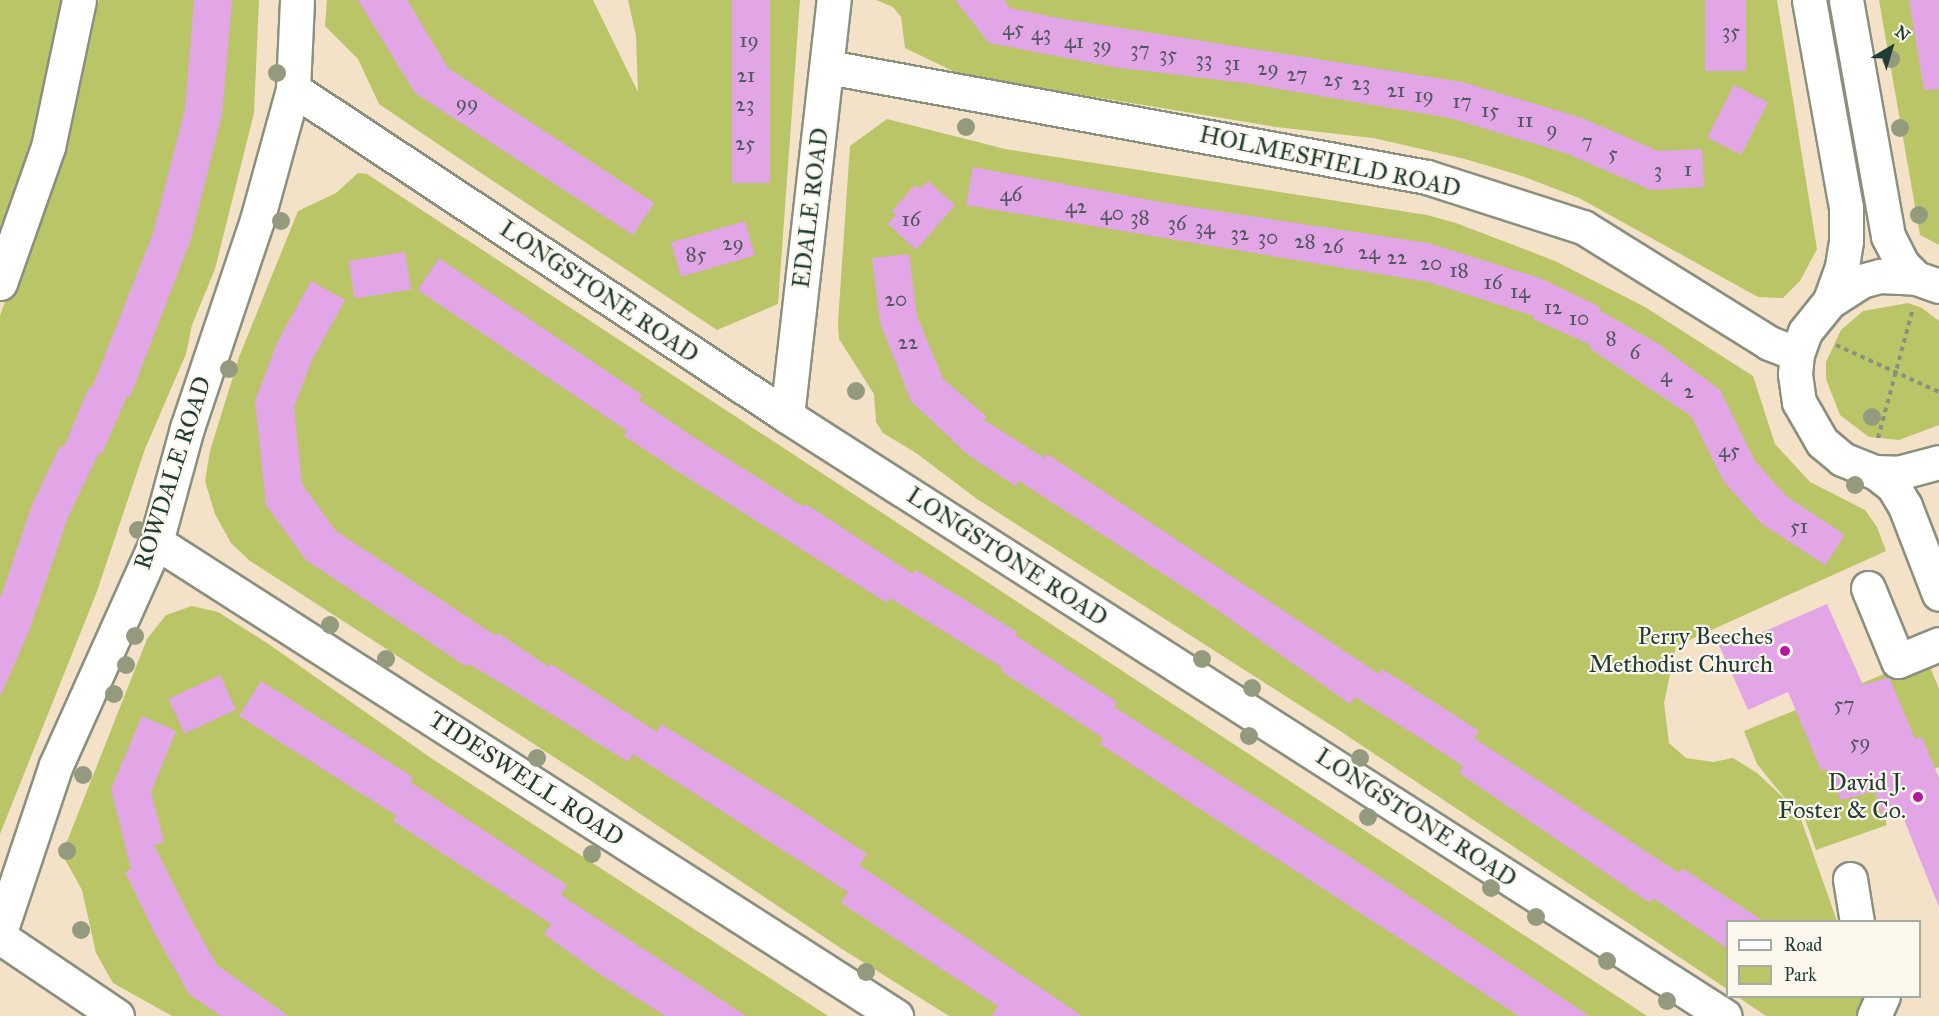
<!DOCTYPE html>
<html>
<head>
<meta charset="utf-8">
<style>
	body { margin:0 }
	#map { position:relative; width:1939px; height:1016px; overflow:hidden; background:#f4e2c8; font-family:"IM FELL Great Primer",serif }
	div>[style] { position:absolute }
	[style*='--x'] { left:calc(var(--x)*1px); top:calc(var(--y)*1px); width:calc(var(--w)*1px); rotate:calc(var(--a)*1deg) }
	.green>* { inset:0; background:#b9c567 }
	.building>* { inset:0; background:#e2a6e6; transform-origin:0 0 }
	.path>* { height:4px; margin-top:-2px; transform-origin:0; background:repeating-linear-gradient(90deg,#8a907e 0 4.5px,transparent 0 9px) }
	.roads { filter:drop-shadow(2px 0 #8a907e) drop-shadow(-2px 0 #8a907e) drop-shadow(0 2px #8a907e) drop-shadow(0 -2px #8a907e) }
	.minor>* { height:33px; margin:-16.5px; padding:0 16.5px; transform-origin:16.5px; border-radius:16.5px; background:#fff }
	.trees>* { width:18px; height:18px; margin:-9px; border-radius:50%; background:#949a7e }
	.dots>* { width:16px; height:16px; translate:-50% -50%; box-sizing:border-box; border:3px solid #fbf7ec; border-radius:50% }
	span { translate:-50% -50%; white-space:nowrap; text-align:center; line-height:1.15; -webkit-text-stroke:4.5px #fbf7ec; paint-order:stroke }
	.number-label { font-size:21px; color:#505760 }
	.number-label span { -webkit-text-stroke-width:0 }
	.street-label { font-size:24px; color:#1f3d34 }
	.poi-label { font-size:24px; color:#1f3d34 }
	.right { translate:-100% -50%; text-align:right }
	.legend { position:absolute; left:1726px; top:920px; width:195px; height:78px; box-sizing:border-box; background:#fbf7ec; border:2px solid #a3ada2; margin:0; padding:8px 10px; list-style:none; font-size:18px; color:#1f3d34 }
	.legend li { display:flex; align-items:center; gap:12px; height:30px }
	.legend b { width:30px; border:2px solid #a3ada2 }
	.north { position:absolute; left:1861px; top:18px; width:60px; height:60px; -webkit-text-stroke:4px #fbf7ec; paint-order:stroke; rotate:38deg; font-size:16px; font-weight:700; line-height:24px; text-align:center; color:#1f3d34 }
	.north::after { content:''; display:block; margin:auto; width:21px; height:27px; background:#1f3d34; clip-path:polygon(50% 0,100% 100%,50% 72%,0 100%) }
</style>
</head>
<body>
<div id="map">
	<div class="green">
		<i style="clip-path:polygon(0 0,69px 0,30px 162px,0 245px)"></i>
		<i style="clip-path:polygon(99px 0,259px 0,254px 113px,215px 269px,192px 325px,186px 354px,145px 449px,96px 594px,0 834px,0 316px,75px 97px)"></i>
		<i style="clip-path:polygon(327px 0,593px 0,638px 92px,636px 36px,628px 0,800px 0,778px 304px,717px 330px,457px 157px,379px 104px,358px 59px,325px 26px)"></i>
		<i style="clip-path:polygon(876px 0,1777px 0,1817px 249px,1800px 281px,1783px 298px,1758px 297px,1579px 198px,1522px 176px,1465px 159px,1373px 138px,1276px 127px,961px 75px,905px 48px,901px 17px,893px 7px)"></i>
		<i style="clip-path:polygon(1879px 0,1939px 0,1939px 245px,1920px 235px)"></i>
		<i style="clip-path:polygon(887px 119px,1005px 149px,1427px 215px,1456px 223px,1555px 261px,1645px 307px,1753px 376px,1775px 444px,1810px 482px,1865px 510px,1877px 527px,1886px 551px,1676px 646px,1664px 703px,1669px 743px,1686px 758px,1713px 762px,1733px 758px,1757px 773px,1788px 802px,1757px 764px,1744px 731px,1926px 657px,1939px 689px,1939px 767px,1875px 791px,1887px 825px,1816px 850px,1804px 816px,1798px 811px,1837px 921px,1728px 922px,1727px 989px,1337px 729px,977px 499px,916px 453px,883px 433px,876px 422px,874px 394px,839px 339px,838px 322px,850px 146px)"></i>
		<i style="clip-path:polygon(358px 173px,367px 174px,1647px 1016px,949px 1016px,842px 949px,585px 777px,250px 561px,231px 543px,215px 514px,205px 481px,210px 451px,239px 357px,298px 211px,336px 193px)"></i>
		<i style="clip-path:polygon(1908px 303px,1922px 308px,1939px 321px,1939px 425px,1899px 440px,1869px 437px,1840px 415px,1826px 379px,1826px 362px,1841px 330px,1863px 311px)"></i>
		<i style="clip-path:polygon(192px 606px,218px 612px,267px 643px,431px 758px,828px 1016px,172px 1016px,113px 983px,96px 953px,82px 890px,62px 854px,147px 639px,166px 615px)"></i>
		<i style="clip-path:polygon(1738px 997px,1867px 997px,1862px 1016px,1766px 1016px)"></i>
	</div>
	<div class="building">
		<i style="clip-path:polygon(194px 0,232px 0,222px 115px,191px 239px,130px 397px,127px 396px,102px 454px,99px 453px,68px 517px,29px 631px,0 697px,0 599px,32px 505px,60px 446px,64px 447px,89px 387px,92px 388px,153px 233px,185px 109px)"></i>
		<i style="clip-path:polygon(358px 0,407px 0,448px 68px,654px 203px,633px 235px,415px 93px)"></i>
		<i style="left:732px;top:0;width:38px;height:183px"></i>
		<i style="clip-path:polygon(955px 0,1004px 0,1010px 8px,1058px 18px,1462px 82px,1582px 118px,1658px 151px,1702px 149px,1704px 187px,1651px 190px,1565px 153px,1450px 118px,1244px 83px,1113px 67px,989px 43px)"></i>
		<i style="left:1705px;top:0;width:41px;height:71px"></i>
		<i style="clip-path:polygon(1909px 0,1939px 0,1939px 89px,1924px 90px)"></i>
		<i style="left:1734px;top:85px;width:38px;height:59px;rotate:27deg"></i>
		<i style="clip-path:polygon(973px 167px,1166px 203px,1428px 243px,1540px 278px,1600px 307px,1599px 310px,1657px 343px,1720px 390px,1755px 461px,1786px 496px,1845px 535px,1825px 565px,1762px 524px,1724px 482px,1691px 416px,1589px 348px,1591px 345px,1533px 319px,1534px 316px,1428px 282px,966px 205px)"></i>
		<i style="clip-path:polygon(928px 181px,955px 205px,916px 250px,888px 224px,896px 215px,892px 211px,915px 185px,920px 189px)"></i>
		<i style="left:745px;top:221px;width:36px;height:77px;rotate:74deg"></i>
		<i style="left:405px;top:252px;width:38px;height:57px;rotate:81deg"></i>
		<i style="clip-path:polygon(909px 254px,917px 316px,943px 379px,987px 417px,984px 420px,1044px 458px,1047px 454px,1379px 674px,1382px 669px,1406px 684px,1479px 731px,1474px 738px,1648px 853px,1679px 873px,1682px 868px,1763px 921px,1728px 921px,1728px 949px,1653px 898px,1650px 903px,1459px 773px,1463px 766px,1434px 747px,1355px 697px,1350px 704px,1199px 597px,1019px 481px,1016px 486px,968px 455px,911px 401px,880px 323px,872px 258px)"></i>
		<i style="clip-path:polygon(439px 258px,642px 395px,639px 400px,692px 436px,804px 507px,806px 504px,913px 574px,916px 570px,1017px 632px,1015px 635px,1117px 702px,1114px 707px,1338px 849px,1589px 1016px,1519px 1016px,1100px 744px,1103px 738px,1001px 671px,1003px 668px,890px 598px,887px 603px,677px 471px,624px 436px,627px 431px,418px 290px)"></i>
		<i style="clip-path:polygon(311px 281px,345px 300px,312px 360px,294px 407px,302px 484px,336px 531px,496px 636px,498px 633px,549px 667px,551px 664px,657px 732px,661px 724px,793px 805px,867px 854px,859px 865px,1082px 1016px,992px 1016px,998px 1006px,841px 903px,848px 892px,633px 754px,628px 762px,524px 697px,469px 664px,467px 667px,306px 560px,266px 505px,255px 401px,277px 343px)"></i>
		<i style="clip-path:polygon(1827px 604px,1863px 685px,1889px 677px,1915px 739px,1922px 737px,1939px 778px,1939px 907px,1899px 807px,1882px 815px,1875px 791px,1841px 800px,1826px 769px,1821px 770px,1788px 692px,1748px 710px,1719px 645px,1747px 633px,1749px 638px)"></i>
		<i style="left:220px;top:675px;width:38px;height:57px;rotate:65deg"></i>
		<i style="clip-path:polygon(261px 681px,413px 777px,410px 782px,567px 885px,561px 895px,746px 1016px,665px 1016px,595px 971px,544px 934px,551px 924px,393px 821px,397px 816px,239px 716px)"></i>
		<i style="clip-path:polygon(142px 716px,176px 731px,151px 792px,164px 842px,154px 845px,193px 923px,217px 965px,288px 1016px,221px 1016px,189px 994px,154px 932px,125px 872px,131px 869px,111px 789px)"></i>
	</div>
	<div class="path">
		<i style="--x:1836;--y:345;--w:113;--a:24.5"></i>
		<i style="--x:1878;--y:438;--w:131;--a:-74.9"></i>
	</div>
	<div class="roads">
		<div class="minor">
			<i style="--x:1809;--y:0;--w:211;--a:79.9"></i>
			<i style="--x:1846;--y:208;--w:33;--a:90"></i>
			<i style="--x:1846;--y:241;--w:26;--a:99"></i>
			<i style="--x:1842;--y:267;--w:37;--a:110"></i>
			<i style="--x:1829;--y:302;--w:38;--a:129"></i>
			<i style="--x:1805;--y:332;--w:23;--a:110"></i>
			<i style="--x:1797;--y:354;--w:20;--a:96"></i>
			<i style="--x:1795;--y:374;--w:28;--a:82"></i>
			<i style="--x:1799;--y:402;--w:46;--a:60.1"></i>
			<i style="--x:1822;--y:442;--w:26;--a:40"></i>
			<i style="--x:1842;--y:459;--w:35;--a:22"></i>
			<i style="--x:1875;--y:472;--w:23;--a:38"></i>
			<i style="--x:1893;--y:486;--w:23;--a:59"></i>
			<i style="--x:1905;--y:506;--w:94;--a:68.9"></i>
			<i style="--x:1846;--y:0;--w:240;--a:79.9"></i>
			<i style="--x:1888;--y:236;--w:33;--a:63"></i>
			<i style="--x:1903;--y:265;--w:18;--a:45"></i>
			<i style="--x:1916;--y:278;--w:24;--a:19"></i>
			<i style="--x:828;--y:67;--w:609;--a:10.41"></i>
			<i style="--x:1427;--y:177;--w:164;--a:17.8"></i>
			<i style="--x:1583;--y:227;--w:219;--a:31.9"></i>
			<i style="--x:1769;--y:343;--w:30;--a:21"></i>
			<i style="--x:293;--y:89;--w:592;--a:33.5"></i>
			<i style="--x:787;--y:416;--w:1113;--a:32.61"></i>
			<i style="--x:0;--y:283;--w:144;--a:-70.6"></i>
			<i style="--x:48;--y:147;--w:150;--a:-78.1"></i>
			<i style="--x:1829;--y:302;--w:38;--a:-33"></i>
			<i style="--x:1861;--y:281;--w:20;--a:-15"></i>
			<i style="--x:1880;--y:276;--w:36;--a:3"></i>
			<i style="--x:787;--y:416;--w:419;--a:-83.6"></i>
			<i style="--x:1875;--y:472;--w:23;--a:2"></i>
			<i style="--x:1898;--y:473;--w:42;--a:-15"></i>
			<i style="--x:156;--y:542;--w:879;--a:32.64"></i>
			<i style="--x:1868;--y:588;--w:79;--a:67.7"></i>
			<i style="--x:1898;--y:661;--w:44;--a:-22.5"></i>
			<i style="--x:1850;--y:879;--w:44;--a:80.8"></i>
			<i style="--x:0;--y:932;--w:176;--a:-71.5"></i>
			<i style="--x:56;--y:765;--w:244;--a:-65.8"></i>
			<i style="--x:156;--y:542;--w:118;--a:-74.8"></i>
			<i style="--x:187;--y:428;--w:219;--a:-71.4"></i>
			<i style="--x:257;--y:220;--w:136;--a:-74.6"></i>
			<i style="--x:293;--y:89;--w:89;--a:-87.4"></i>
			<i style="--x:0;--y:937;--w:141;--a:34"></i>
			<i style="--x:1874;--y:1016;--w:22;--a:-66"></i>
		</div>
	</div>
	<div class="trees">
		<i style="left:1891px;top:59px"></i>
		<i style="left:277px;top:73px"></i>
		<i style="left:966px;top:127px"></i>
		<i style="left:1900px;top:128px"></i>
		<i style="left:1919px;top:215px"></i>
		<i style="left:281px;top:221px"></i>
		<i style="left:229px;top:369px"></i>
		<i style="left:856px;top:391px"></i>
		<i style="left:1872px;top:417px"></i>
		<i style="left:1855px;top:485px"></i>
		<i style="left:138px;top:530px"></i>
		<i style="left:330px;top:625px"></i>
		<i style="left:135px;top:636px"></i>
		<i style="left:386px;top:659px"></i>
		<i style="left:1202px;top:659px"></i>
		<i style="left:126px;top:665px"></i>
		<i style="left:1252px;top:688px"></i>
		<i style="left:114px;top:694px"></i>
		<i style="left:1249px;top:736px"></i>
		<i style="left:537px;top:758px"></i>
		<i style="left:1360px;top:758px"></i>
		<i style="left:83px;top:775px"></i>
		<i style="left:1368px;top:817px"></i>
		<i style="left:67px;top:851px"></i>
		<i style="left:592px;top:854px"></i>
		<i style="left:1491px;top:888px"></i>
		<i style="left:1536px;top:917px"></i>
		<i style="left:81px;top:930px"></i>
		<i style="left:1607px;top:961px"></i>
		<i style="left:866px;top:972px"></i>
		<i style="left:1667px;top:1001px"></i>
	</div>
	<div class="dots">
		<i style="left:1785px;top:651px;background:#b5179e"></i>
		<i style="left:1918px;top:797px;background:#b5179e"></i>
	</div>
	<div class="number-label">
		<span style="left:1013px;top:28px">45</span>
		<span style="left:1731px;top:31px">35</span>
		<span style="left:1041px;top:33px">43</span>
		<span style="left:749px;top:40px">19</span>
		<span style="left:1074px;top:41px">41</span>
		<span style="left:1102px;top:45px">39</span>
		<span style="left:1140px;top:49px">37</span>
		<span style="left:1168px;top:54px">35</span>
		<span style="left:1204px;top:59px">33</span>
		<span style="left:1232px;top:63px">31</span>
		<span style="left:1268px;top:68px">29</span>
		<span style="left:1297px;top:74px">27</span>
		<span style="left:746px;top:75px">21</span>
		<span style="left:1333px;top:79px">25</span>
		<span style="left:1361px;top:83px">23</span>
		<span style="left:1396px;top:90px">21</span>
		<span style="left:1424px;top:95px">19</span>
		<span style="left:1462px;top:101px">17</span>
		<span style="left:467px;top:103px">99</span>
		<span style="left:745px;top:104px">23</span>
		<span style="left:1490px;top:110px">15</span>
		<span style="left:1525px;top:120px">11</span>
		<span style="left:1552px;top:129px">9</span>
		<span style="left:1587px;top:141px">7</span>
		<span style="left:745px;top:143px">25</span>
		<span style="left:1613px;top:153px">5</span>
		<span style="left:1688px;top:169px">1</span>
		<span style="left:1658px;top:170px">3</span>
		<span style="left:1011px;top:194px">46</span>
		<span style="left:1076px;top:206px">42</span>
		<span style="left:1112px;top:213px">40</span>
		<span style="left:1140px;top:217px">38</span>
		<span style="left:911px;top:219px">16</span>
		<span style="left:1177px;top:223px">36</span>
		<span style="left:1205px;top:227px">34</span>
		<span style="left:1240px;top:233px">32</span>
		<span style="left:1268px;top:237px">30</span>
		<span style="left:1305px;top:241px">28</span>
		<span style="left:733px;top:243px">29</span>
		<span style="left:1333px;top:246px">26</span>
		<span style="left:1369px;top:252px">24</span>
		<span style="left:696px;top:254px">85</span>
		<span style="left:1397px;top:257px">22</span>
		<span style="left:1431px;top:263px">20</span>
		<span style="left:1459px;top:270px">18</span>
		<span style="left:1493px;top:282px">16</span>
		<span style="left:1520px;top:291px">14</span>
		<span style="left:896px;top:299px">20</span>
		<span style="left:1553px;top:307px">12</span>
		<span style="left:1579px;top:318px">10</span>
		<span style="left:1611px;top:338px">8</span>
		<span style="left:908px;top:342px">22</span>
		<span style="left:1635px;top:352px">6</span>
		<span style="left:1666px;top:375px">4</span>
		<span style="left:1689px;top:391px">2</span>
		<span style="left:1729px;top:450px">45</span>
		<span style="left:1799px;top:526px">51</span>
		<span style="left:1844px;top:704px">57</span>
		<span style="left:1860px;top:742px">59</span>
	</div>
	<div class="street-label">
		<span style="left:1330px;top:162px;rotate:12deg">HOLMESFIELD ROAD</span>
		<span style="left:811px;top:208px;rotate:-83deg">EDALE ROAD</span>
		<span style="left:599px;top:292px;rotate:34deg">LONGSTONE ROAD</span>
		<span style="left:173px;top:473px;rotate:-72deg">ROWDALE ROAD</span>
		<span style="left:1007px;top:557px;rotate:33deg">LONGSTONE ROAD</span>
		<span style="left:526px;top:779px;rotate:33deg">TIDESWELL ROAD</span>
		<span style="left:1416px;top:818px;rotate:33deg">LONGSTONE ROAD</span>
	</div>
	<div class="poi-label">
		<span class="right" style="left:1773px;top:651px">Perry Beeches<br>Methodist Church</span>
		<span class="right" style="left:1906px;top:797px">David J.<br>Foster &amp; Co.</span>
	</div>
	<ul class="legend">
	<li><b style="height:8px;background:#fff"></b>Road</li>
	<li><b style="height:16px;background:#b9c567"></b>Park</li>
	</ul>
	<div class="north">N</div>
</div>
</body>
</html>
